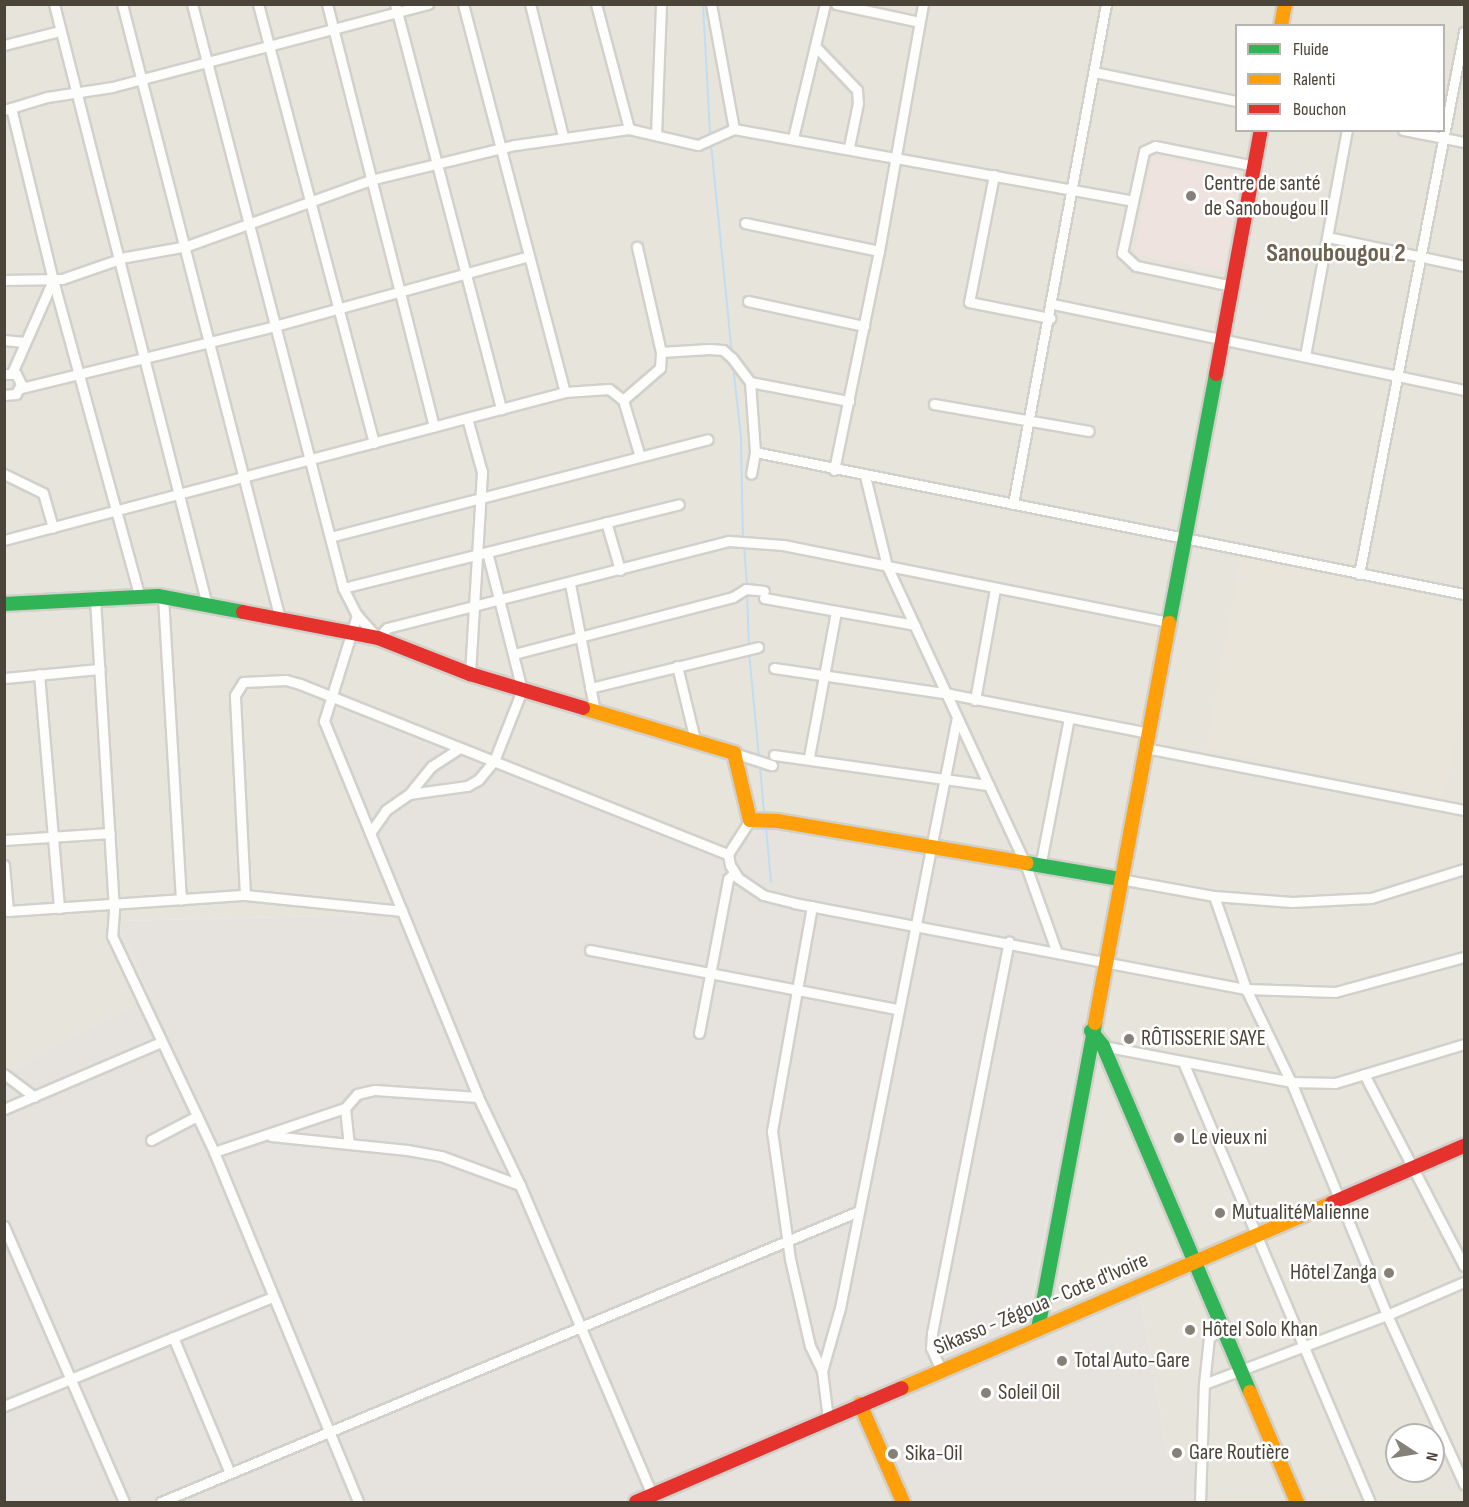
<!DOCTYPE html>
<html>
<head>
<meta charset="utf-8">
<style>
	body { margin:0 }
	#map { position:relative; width:1469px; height:1507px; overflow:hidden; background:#f4f2ee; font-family:"Sofia Sans Condensed",sans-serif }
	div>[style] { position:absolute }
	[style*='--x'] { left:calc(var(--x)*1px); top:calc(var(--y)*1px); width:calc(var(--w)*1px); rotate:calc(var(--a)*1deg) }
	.residential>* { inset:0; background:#e7e4dc }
	.industrial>* { inset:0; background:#e6e2de }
	.education>* { inset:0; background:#eae5da }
	.medical>* { inset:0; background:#eee3df; transform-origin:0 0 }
	.stream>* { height:2px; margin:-1px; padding:0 1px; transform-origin:1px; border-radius:1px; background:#c0ddf1 }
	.roads { filter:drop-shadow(2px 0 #d2d0cb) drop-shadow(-2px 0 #d2d0cb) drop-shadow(0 2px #d2d0cb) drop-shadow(0 -2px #d2d0cb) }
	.street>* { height:9px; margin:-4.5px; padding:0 4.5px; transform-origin:4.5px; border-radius:4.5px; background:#fdfdfc }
	.fast>* { height:14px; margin:-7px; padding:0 7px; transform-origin:7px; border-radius:7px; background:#30b455 }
	.slow>* { height:14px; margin:-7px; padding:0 7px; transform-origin:7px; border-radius:7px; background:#ff9f0a }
	.jam>* { height:14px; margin:-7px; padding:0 7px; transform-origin:7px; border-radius:7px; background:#e5322d }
	.dots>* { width:16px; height:16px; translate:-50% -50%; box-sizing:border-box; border:3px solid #fff; border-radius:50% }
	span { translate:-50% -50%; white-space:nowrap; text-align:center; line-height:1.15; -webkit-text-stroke:5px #fff; paint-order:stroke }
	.poi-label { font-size:22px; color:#4b4439 }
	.left { translate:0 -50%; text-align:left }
	.right { translate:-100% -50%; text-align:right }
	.street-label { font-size:22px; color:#4b4439 }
	.quarter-label { font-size:26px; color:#6e6250; font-weight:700 }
	.frame { position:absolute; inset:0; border:6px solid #4b4439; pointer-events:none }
	.legend { position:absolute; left:1235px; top:24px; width:210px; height:108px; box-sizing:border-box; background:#fff; border:2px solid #b7b4b0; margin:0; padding:8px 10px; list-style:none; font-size:18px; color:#4b4439 }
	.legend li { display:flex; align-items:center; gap:12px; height:30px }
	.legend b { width:30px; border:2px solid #b7b4b0 }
	.north { position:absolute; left:1385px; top:1423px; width:60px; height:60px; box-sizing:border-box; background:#fff; border:2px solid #b7b4b0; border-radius:50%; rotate:102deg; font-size:16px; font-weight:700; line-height:24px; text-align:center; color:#4b4439 }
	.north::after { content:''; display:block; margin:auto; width:21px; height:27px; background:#868178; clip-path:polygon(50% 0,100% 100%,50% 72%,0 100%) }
</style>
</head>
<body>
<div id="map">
	<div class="residential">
		<i style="clip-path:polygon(evenodd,5px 5px,1464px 5px,1464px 1502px,1199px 1502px,1168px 1458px,1140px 1295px,1037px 1339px,1029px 1313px,1096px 966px,1051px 957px,1020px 867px,769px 826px,715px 857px,329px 706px,327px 713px,411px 914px,117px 921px,150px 995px,5px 1076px,5px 5px,1236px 26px,1444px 26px,1444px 130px,1236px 130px,1236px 26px,5px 5px,1397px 1435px,1433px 1435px,1433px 1471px,1397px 1471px,1397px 1435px)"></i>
	</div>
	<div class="industrial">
		<i style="clip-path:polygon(329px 706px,715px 857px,769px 826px,1020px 867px,1051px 957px,1096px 966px,1029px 1313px,1037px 1339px,1140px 1295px,1168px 1458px,1200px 1453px,1199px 1502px,5px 1502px,4px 1076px,150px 995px,117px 921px,411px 914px,327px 713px)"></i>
	</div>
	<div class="education">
		<i style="clip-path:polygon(1241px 557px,1464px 599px,1464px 692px,1444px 799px,1206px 748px)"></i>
	</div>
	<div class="medical">
		<i style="left:1153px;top:156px;width:91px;height:100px;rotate:11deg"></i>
	</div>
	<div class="stream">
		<i style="--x:703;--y:4;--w:131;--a:86.9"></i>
		<i style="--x:711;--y:144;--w:210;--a:84.3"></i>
		<i style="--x:733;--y:365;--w:73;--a:83.7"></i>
		<i style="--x:741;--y:438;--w:101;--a:88.9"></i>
		<i style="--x:744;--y:544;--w:42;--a:85.9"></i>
		<i style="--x:747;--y:592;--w:54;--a:87.9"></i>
		<i style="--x:749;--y:652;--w:105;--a:84.6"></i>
		<i style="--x:760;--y:766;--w:47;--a:85.1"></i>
		<i style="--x:766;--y:827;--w:55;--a:84.8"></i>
	</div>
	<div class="roads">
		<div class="street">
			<i style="--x:54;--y:4;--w:620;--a:75.72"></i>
			<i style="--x:122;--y:4;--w:635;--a:75.59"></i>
			<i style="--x:192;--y:4;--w:603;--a:75.5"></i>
			<i style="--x:343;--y:588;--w:30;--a:63"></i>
			<i style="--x:357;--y:615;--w:31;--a:48"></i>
			<i style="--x:378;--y:638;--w:13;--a:-48"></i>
			<i style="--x:387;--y:628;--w:353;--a:-14.3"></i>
			<i style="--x:729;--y:541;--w:54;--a:4.2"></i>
			<i style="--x:783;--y:545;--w:394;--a:11.3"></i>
			<i style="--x:258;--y:4;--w:454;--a:75.2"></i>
			<i style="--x:327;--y:4;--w:436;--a:75.8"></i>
			<i style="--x:395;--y:4;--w:419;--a:75.3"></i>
			<i style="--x:463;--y:4;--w:401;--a:75.3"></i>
			<i style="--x:565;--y:392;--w:44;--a:-3.9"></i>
			<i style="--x:609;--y:389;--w:18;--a:38"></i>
			<i style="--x:623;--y:400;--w:59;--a:73.4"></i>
			<i style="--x:530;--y:4;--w:136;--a:76"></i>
			<i style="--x:596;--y:4;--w:129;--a:75.2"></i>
			<i style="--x:711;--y:4;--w:127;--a:79.6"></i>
			<i style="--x:836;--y:4;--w:85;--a:12.2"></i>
			<i style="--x:4;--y:45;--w:58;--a:-14"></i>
			<i style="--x:816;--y:47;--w:59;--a:46.4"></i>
			<i style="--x:857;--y:90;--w:13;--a:86"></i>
			<i style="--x:858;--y:103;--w:45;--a:101.6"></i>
			<i style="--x:1094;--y:72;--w:145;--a:11.5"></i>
			<i style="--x:11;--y:108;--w:177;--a:76.3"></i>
			<i style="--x:53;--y:280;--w:102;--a:113.8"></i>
			<i style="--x:4;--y:110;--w:45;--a:-16.8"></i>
			<i style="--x:47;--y:97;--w:66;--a:-8.7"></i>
			<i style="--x:112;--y:87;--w:327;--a:-14.7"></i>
			<i style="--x:1403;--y:130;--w:62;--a:11.1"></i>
			<i style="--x:656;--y:135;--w:131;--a:-87.8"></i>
			<i style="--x:793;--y:138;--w:138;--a:-76.6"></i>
			<i style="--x:994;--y:175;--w:129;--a:101.1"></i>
			<i style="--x:969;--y:302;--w:83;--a:11.2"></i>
			<i style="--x:745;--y:223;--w:137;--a:11.8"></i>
			<i style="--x:1328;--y:237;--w:139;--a:12"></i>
			<i style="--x:4;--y:280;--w:58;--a:-1"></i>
			<i style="--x:62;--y:279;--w:68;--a:-19"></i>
			<i style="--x:126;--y:257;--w:62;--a:-10.2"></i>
			<i style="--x:187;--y:246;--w:195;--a:-19.8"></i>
			<i style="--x:370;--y:180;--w:149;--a:-13.6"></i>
			<i style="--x:515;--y:145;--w:115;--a:-8"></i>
			<i style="--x:629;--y:129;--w:71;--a:13.1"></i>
			<i style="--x:698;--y:145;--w:39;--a:-24"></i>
			<i style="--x:734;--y:129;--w:405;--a:10.2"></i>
			<i style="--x:53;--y:280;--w:329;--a:74.7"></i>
			<i style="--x:1232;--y:286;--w:98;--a:-168.2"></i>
			<i style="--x:1136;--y:266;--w:19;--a:-137"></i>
			<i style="--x:1122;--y:253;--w:104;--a:-77.8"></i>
			<i style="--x:1144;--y:151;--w:12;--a:-24"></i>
			<i style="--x:1155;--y:146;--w:101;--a:11.4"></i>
			<i style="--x:748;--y:301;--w:119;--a:12.2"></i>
			<i style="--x:1053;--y:304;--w:420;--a:11.8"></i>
			<i style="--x:4;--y:340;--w:20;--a:6"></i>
			<i style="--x:661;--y:352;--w:48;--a:-3.6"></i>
			<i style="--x:709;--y:349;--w:14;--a:4"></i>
			<i style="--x:723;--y:350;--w:12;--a:42"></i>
			<i style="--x:732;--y:358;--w:30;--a:53"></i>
			<i style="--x:750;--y:382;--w:70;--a:85.9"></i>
			<i style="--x:755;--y:452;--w:22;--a:100"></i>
			<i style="--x:1305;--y:356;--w:230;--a:-79.5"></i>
			<i style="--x:4;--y:374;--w:12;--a:0"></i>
			<i style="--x:16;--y:374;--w:11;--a:63"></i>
			<i style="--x:21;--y:384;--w:11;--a:117"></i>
			<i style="--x:16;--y:394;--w:12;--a:175"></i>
			<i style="--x:750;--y:382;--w:101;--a:10.9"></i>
			<i style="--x:21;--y:388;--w:261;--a:-13.7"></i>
			<i style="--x:275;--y:326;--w:263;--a:-15.4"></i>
			<i style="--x:623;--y:400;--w:49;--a:-40.9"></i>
			<i style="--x:660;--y:368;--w:16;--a:-86"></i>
			<i style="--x:661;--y:352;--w:108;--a:-102.9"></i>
			<i style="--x:934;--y:404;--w:157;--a:9.9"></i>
			<i style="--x:467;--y:418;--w:56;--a:74.5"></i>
			<i style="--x:482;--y:472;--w:202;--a:93.4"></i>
			<i style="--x:755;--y:452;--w:723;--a:11.33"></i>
			<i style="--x:834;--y:470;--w:224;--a:-78.4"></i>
			<i style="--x:879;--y:251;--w:251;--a:-79.9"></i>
			<i style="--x:4;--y:474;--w:43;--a:26"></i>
			<i style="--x:43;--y:493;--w:36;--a:74"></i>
			<i style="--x:865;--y:476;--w:93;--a:76.3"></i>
			<i style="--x:887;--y:566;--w:327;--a:65.1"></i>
			<i style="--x:1025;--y:863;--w:92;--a:70.4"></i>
			<i style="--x:1013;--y:504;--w:509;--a:-79.46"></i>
			<i style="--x:606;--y:522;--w:50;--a:73.7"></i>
			<i style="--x:330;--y:537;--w:390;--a:-14.5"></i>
			<i style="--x:4;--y:540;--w:580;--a:-14.78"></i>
			<i style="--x:1359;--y:574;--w:552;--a:-79.04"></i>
			<i style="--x:570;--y:584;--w:130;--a:78.9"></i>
			<i style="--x:343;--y:588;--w:346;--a:-14"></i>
			<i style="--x:163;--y:597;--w:303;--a:86.6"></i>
			<i style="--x:764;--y:598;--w:153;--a:10.1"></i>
			<i style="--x:95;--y:599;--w:312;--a:86.5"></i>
			<i style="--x:114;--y:910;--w:26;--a:94"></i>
			<i style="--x:112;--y:936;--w:239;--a:64.7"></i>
			<i style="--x:214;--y:1152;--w:378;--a:67.6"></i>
			<i style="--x:357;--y:615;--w:111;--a:107.3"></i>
			<i style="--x:324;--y:721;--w:406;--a:67.7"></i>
			<i style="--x:478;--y:1097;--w:98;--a:64.5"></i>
			<i style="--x:520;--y:1185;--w:337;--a:66.9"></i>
			<i style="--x:514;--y:654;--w:226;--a:-14.6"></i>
			<i style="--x:733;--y:597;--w:15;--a:-32"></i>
			<i style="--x:746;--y:589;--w:18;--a:6"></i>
			<i style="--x:677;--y:666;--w:76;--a:76.3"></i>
			<i style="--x:774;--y:668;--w:178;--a:8.4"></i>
			<i style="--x:950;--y:694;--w:202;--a:11.1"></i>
			<i style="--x:39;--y:674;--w:235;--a:85.1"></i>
			<i style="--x:4;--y:678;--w:96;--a:-5.4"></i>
			<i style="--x:590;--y:688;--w:173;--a:-13.7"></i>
			<i style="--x:975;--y:700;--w:113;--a:-79.8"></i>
			<i style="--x:1145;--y:748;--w:325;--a:11"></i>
			<i style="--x:734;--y:753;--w:40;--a:18"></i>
			<i style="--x:774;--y:755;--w:216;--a:8"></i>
			<i style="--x:809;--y:757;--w:148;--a:-79.5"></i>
			<i style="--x:409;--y:794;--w:36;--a:-51"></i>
			<i style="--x:432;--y:766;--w:33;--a:-33"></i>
			<i style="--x:750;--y:820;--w:40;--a:122.9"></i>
			<i style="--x:728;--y:854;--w:11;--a:80"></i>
			<i style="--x:730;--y:865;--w:15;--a:58"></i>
			<i style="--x:738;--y:878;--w:30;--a:34"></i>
			<i style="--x:763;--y:895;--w:32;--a:14"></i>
			<i style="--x:794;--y:903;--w:460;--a:10.8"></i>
			<i style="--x:1246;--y:989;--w:89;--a:1.9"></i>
			<i style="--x:1335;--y:992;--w:134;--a:-15.2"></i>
			<i style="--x:370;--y:833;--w:28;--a:-55"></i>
			<i style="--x:386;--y:810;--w:28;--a:-35"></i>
			<i style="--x:409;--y:794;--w:59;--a:-7.9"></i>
			<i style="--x:467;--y:786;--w:13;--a:-29"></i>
			<i style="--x:478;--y:780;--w:25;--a:-50"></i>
			<i style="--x:494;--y:761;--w:76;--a:-68.5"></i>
			<i style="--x:522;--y:690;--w:142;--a:-104.2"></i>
			<i style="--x:4;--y:840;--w:106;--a:-3.8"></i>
			<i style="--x:4;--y:865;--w:46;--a:85"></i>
			<i style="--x:8;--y:911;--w:238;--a:-3.9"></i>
			<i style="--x:245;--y:895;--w:158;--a:5.8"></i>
			<i style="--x:1040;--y:867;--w:152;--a:-79"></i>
			<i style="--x:1120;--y:879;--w:96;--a:10.3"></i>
			<i style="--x:1214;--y:896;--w:78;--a:4.4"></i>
			<i style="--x:1292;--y:902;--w:79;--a:-2.9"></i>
			<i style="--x:1371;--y:898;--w:97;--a:-17.3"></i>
			<i style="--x:245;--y:895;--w:200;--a:-92.9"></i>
			<i style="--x:235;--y:695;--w:15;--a:-58"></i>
			<i style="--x:243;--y:682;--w:43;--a:-2.7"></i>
			<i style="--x:286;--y:680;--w:15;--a:16"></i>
			<i style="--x:300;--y:684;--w:461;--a:21.7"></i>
			<i style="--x:1214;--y:896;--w:98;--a:71"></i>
			<i style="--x:1246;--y:989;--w:103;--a:64.2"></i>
			<i style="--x:1291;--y:1082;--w:252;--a:67.6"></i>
			<i style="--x:1387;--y:1315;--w:186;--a:65.5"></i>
			<i style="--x:812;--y:906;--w:229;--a:100.1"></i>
			<i style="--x:772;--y:1131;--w:129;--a:82"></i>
			<i style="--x:790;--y:1259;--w:89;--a:77.1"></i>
			<i style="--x:810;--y:1346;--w:28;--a:64"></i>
			<i style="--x:590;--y:950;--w:313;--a:10.9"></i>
			<i style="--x:699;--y:1033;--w:157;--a:-79.3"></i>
			<i style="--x:728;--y:879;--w:8;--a:-45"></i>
			<i style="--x:1103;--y:1046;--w:191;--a:10.8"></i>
			<i style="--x:1291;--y:1082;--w:44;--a:1.3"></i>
			<i style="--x:1335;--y:1083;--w:135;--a:-16.8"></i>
			<i style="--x:1183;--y:1062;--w:478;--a:67"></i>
			<i style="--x:4;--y:1074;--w:38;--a:37"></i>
			<i style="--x:1364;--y:1074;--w:216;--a:62.5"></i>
			<i style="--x:345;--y:1108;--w:36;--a:84"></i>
			<i style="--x:4;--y:1109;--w:171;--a:-23.1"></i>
			<i style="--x:271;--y:1136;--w:137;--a:5.9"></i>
			<i style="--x:407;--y:1150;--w:35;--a:10"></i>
			<i style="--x:441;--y:1156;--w:84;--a:20.2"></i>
			<i style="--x:151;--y:1140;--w:52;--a:-27.6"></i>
			<i style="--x:214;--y:1152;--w:138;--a:-18.6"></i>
			<i style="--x:345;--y:1108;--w:18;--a:-49"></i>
			<i style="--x:357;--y:1094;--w:18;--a:-13"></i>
			<i style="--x:375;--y:1090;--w:103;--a:3.9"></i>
			<i style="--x:4;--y:1226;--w:301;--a:66.5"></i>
			<i style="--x:173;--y:1337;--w:147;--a:67.3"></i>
			<i style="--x:941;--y:1370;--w:24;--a:-114"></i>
			<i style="--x:931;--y:1348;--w:15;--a:-86"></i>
			<i style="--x:932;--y:1333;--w:399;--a:-78.9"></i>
			<i style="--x:1204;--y:1384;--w:196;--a:-20.7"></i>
			<i style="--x:1387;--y:1315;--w:84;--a:-23.2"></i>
			<i style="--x:4;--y:1406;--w:290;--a:-22.1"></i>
			<i style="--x:828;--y:1419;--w:48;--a:-97.1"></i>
			<i style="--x:822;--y:1371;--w:66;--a:-74.1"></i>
			<i style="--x:840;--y:1308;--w:602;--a:-78.8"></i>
			<i style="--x:161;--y:1502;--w:756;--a:-22.63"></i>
			<i style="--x:1200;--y:1502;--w:118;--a:-88.1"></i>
			<i style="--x:1204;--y:1384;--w:47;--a:-83.9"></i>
			<i style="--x:1209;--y:1337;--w:15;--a:-28"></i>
		</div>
		<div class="fast">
			<i style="--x:4;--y:604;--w:154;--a:-3"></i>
			<i style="--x:158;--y:596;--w:86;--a:10.7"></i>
			<i style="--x:1169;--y:623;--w:253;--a:-79.3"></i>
			<i style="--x:1026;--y:863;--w:95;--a:9.7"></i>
			<i style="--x:1091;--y:1031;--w:19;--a:51"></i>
			<i style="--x:1103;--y:1046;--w:376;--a:67"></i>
			<i style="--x:1038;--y:1329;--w:311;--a:-79.4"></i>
		</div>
		<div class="slow">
			<i style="--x:1281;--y:26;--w:22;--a:-80"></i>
			<i style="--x:583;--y:708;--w:158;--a:16.6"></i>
			<i style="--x:734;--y:753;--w:69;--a:76.6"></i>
			<i style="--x:750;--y:820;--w:28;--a:2"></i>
			<i style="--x:778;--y:821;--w:252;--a:9.6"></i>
			<i style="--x:1095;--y:1023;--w:407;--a:-79.5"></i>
			<i style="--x:902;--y:1388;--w:468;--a:-23.3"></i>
			<i style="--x:1250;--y:1392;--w:120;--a:66.9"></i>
			<i style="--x:860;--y:1404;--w:107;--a:66.3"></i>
		</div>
		<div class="jam">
			<i style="--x:1216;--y:374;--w:248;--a:-79.6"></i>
			<i style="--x:243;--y:612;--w:137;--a:10.9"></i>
			<i style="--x:378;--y:638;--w:99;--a:21.4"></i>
			<i style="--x:470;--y:674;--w:118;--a:16.7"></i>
			<i style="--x:1332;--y:1203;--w:144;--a:-23.4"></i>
			<i style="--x:636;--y:1502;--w:289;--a:-23.2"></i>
		</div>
	</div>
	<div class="dots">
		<i style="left:1191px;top:196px;background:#868178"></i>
		<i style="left:1129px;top:1039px;background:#868178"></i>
		<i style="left:1179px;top:1138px;background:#868178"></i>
		<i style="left:1220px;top:1213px;background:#868178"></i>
		<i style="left:1389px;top:1273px;background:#868178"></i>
		<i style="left:1190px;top:1330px;background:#868178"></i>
		<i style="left:1062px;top:1361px;background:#868178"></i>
		<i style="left:986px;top:1393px;background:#868178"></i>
		<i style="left:1177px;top:1453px;background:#868178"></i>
		<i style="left:893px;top:1454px;background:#868178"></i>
	</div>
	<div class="poi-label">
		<span class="left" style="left:1204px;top:196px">Centre de santé<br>de Sanobougou II</span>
		<span class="left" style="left:1141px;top:1039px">RÔTISSERIE SAYE</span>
		<span class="left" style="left:1191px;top:1138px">Le vieux ni</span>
		<span class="left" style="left:1232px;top:1213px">MutualitéMalienne</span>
		<span class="right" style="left:1377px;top:1273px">Hôtel Zanga</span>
		<span class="left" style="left:1202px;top:1330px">Hôtel Solo Khan</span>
		<span class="left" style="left:1074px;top:1361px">Total Auto-Gare</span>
		<span class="left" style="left:998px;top:1393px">Soleil Oil</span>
		<span class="left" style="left:1189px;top:1453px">Gare Routière</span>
		<span class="left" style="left:905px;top:1454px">Sika-Oil</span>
	</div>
	<div class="street-label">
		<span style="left:1041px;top:1304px;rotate:-23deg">Sikasso - Zégoua - Cote d'Ivoire</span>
	</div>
	<div class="quarter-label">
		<span style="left:1336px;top:254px">Sanoubougou 2</span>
	</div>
	<div class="frame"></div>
	<ul class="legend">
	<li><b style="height:8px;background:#30b455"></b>Fluide</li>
	<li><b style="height:8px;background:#ff9f0a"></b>Ralenti</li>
	<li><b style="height:8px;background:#e5322d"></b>Bouchon</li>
	</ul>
	<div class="north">N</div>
</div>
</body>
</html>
